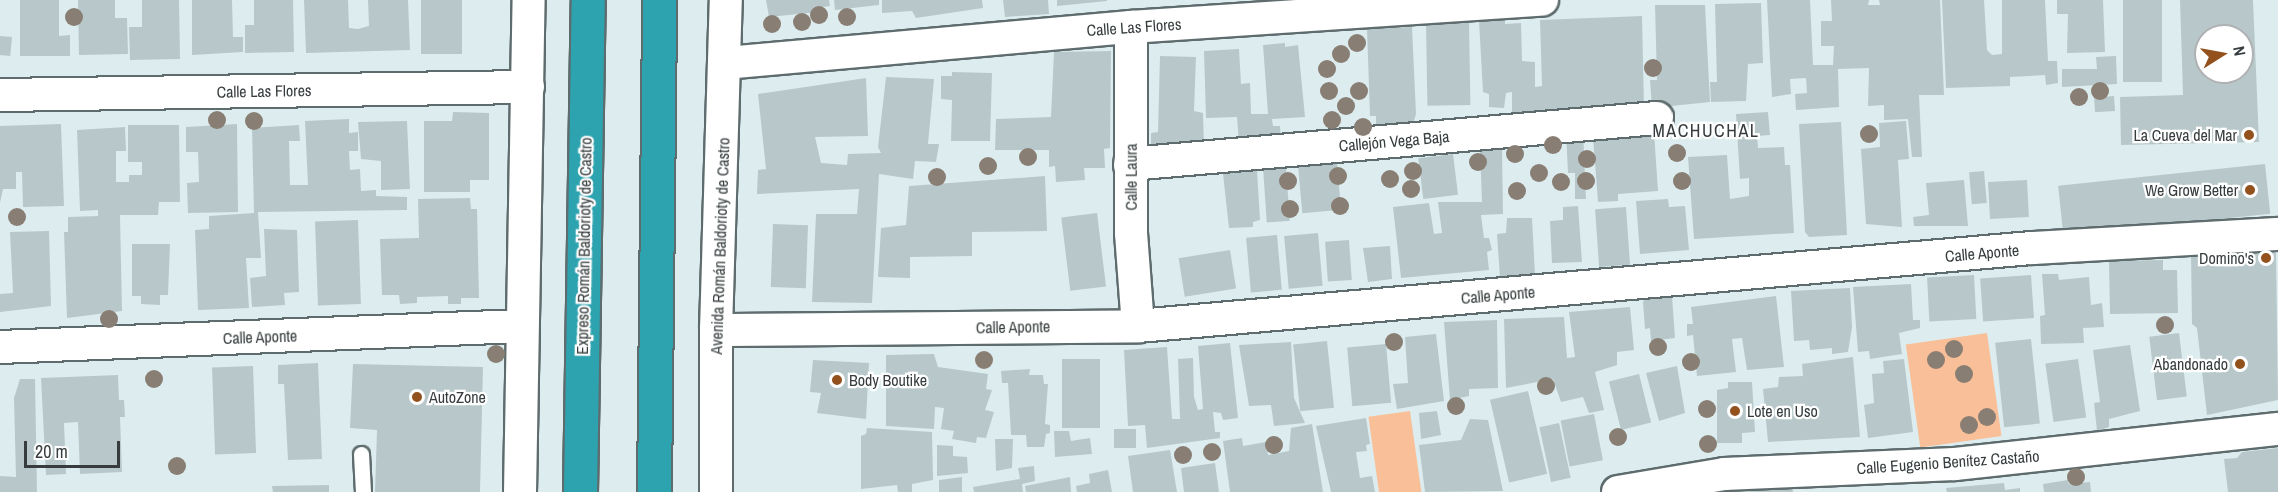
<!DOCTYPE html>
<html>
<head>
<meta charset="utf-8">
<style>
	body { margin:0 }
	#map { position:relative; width:2278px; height:492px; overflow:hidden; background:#ddedef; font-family:"Archivo Narrow",sans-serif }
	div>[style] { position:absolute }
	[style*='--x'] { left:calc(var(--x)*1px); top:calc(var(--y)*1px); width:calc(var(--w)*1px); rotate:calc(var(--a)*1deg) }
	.green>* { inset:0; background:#f9bf98; transform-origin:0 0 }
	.building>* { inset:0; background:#b8c8ca; transform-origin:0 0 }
	.roads { filter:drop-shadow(2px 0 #5e6c6e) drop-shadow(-2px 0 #5e6c6e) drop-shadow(0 2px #5e6c6e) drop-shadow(0 -2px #5e6c6e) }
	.lane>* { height:15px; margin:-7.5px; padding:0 7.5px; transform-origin:7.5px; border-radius:7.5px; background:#fff }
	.street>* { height:32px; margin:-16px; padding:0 16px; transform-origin:16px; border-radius:16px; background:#fff }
	.highway>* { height:33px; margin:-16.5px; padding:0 16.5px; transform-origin:16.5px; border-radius:16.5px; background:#2ea3b0 }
	.trees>* { width:18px; height:18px; margin:-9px; border-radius:50%; background:#887e73 }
	.dots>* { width:16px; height:16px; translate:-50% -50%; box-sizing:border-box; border:3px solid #fff; border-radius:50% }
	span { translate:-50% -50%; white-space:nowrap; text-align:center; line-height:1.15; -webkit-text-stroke:4.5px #fff; paint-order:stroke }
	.street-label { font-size:16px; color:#373d3e }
	.poi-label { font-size:16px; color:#373d3e }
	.right { translate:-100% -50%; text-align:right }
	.left { translate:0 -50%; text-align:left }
	.neighbourhood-label { font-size:18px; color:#373d3e; letter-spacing:1.5px }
	.north { position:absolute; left:2194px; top:24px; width:60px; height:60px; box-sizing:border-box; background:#fff; border:2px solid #afb1b2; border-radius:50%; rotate:79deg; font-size:16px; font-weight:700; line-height:24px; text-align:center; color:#373d3e }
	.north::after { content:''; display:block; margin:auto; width:21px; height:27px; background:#92511d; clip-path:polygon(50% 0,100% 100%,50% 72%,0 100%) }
	.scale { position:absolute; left:24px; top:441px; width:96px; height:27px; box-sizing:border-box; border:3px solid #373d3e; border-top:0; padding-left:8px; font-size:18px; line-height:21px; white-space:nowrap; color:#373d3e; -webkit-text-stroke:4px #fff; paint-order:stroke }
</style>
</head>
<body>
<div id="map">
	<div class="green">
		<i style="left:1987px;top:333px;width:104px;height:82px;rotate:82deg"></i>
		<i style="left:1410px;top:411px;width:82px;height:42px;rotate:82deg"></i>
	</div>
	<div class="building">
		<i style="clip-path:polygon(20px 0,59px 0,59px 36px,70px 35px,70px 56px,20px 56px)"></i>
		<i style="clip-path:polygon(78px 0,115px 0,115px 18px,127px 18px,128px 54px,79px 55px)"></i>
		<i style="clip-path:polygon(142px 0,179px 0,180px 59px,130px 60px,129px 27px,142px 27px)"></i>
		<i style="clip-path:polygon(192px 0,232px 0,233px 37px,243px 37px,243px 52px,192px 55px)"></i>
		<i style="clip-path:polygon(254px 0,293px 0,294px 52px,245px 53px,245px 25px,254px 25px)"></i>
		<i style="clip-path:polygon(304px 0,348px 0,349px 28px,358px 29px,369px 26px,368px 0,408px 0,410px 50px,306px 53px)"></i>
		<i style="left:421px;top:0;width:41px;height:54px"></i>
		<i style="clip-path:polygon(766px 0,829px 0,830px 6px,817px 8px,818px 12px,769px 17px)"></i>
		<i style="clip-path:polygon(834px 0,879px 0,879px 5px,835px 10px)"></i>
		<i style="clip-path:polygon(882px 0,982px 0,983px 8px,916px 18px,912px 11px,882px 13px)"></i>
		<i style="clip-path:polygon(1003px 0,1048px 0,1049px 14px,1005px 17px)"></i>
		<i style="clip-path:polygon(1057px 0,1107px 0,1107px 1px,1057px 6px)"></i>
		<i style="clip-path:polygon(1767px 0,1810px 0,1813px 65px,1833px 65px,1834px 46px,1821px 46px,1821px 21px,1832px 21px,1831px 0,1869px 0,1868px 5px,1880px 5px,1879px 0,1940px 0,1944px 95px,1919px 95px,1922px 157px,1912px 157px,1908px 119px,1884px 120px,1884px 105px,1868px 106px,1869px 68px,1838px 69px,1839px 107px,1796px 110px,1795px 94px,1807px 93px,1806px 78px,1790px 79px,1791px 94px,1772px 97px)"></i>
		<i style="clip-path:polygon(1942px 0,1984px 0,1987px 50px,1992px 55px,2002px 54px,2002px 0,2045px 0,2048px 61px,2057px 61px,2058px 83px,2046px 85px,2045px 75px,2010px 77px,2010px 86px,1946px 88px)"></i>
		<i style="clip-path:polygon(2057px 0,2103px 0,2105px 52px,2067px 53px,2068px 14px,2057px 14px)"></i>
		<i style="left:2123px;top:0;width:39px;height:82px"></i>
		<i style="clip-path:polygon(evenodd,2180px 0,2253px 0,2259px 142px,2121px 145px,2120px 97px,2183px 95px,2180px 0,2206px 36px,2242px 36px,2242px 72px,2206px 72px,2206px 36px)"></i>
		<i style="clip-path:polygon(1761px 3px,1763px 63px,1748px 64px,1746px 101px,1711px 102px,1710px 82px,1717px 82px,1715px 4px)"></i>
		<i style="clip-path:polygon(1655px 5px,1705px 5px,1710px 102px,1652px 108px,1650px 80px,1657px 80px)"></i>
		<i style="clip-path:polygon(1642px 16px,1644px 109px,1536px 110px,1535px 117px,1512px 116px,1512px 92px,1506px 93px,1504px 108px,1489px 107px,1489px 94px,1483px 92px,1479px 21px,1505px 18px,1505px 24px,1521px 23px,1522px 61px,1535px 62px,1535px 87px,1542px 86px,1540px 20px)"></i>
		<i style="left:1469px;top:23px;width:82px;height:43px;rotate:89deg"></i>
		<i style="clip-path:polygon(1412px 27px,1416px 114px,1413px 124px,1376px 125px,1376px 116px,1370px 116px,1367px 29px)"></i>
		<i style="left:0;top:36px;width:12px;height:19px;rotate:5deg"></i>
		<i style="clip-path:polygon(1285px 43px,1285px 47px,1298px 45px,1305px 117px,1272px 119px,1273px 126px,1280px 126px,1281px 140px,1239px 144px,1237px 117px,1206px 118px,1204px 51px,1239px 49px,1241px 84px,1250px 83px,1251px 114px,1268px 114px,1263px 45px)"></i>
		<i style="clip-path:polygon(1111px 51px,1110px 148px,1104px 149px,1105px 168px,1084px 168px,1085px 180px,1056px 182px,1055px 166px,1049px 167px,1049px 150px,995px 150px,996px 119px,1051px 117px,1054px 52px)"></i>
		<i style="clip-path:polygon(1160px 56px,1196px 57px,1194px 111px,1203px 113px,1204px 149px,1151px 152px,1151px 133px,1158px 132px)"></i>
		<i style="clip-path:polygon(2116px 56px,2117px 84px,2062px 87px,2062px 69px,2097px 69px,2096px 57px)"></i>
		<i style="clip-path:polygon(952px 72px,992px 73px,990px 141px,951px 141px,952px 100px,941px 99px,941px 76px,952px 76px)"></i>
		<i style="clip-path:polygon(886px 77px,934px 79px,928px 144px,939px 144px,936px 162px,915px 161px,913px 179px,879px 174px,872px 303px,812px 302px,816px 214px,857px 214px,859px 189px,757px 194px,758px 170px,766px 169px,758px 94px,866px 78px,868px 136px,815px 137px,821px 163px,847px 165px,848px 154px,881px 153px,878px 147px)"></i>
		<i style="left:2114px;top:96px;width:15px;height:20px;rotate:86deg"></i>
		<i style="clip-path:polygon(453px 112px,489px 113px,489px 180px,470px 180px,470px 192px,424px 192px,424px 121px,452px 121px)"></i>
		<i style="clip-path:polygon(1768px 112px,1770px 135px,1757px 136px,1758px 148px,1784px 147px,1785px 165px,1790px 165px,1794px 233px,1694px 239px,1688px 157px,1727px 155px,1730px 199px,1749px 196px,1749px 178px,1740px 179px,1736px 114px)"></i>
		<i style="clip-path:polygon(349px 119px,349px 133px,358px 132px,358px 151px,349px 151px,350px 170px,360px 169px,361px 191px,376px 190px,376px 196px,407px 197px,407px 210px,258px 212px,261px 258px,246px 258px,249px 308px,198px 310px,195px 230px,209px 229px,209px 216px,254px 213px,252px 128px,299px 125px,300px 141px,289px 141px,290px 185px,308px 185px,305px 121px)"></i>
		<i style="clip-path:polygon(407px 121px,410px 189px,381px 190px,381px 161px,361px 159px,358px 122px)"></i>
		<i style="clip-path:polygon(1906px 121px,1909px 159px,1898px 160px,1902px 227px,1866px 224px,1861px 149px,1880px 147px,1879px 123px)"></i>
		<i style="clip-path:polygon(1841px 122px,1847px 235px,1809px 237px,1805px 232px,1799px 124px)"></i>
		<i style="clip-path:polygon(61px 124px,64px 206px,23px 207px,22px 172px,16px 172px,16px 189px,3px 189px,0 203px,0 126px)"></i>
		<i style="clip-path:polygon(237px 124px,238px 212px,188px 213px,187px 183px,199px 182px,198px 152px,186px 152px,186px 127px)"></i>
		<i style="clip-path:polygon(128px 125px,179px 125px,180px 202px,159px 202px,158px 215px,120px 215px,122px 311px,67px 318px,64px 232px,68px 232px,68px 217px,98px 216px,98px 210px,80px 211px,77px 130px,125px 127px,126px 151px,116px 151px,116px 182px,129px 182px,129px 175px,142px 175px,142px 162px,128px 162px)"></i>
		<i style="clip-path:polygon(1583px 132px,1586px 199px,1575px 199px,1575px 173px,1568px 173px,1566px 133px)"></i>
		<i style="clip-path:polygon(1654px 132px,1658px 191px,1618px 194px,1618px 201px,1598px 202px,1593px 137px)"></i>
		<i style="clip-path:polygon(1502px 148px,1503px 214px,1481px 215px,1484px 238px,1489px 238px,1492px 250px,1487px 252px,1489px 270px,1401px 278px,1393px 207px,1429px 203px,1434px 234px,1442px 233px,1438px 202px,1482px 202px,1480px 149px)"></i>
		<i style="left:1453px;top:154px;width:41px;height:35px;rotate:83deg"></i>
		<i style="left:1337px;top:163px;width:47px;height:39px;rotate:85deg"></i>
		<i style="left:2265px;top:164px;width:50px;height:208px;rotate:84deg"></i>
		<i style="left:1286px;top:167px;width:54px;height:23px;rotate:86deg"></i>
		<i style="clip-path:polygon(1257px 170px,1260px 220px,1253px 222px,1253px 227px,1229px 228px,1223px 174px)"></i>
		<i style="left:1984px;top:171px;width:32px;height:15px;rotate:85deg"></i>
		<i style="clip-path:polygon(1045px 176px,1047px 231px,972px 232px,972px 256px,910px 257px,910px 278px,878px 277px,881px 228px,906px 225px,909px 186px)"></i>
		<i style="clip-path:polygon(1964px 180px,1968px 226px,1914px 226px,1913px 217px,1929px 215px,1926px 183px)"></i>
		<i style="left:2027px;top:180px;width:37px;height:39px;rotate:87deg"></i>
		<i style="clip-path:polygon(470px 198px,471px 209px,477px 209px,479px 298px,461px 298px,461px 304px,448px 304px,448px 296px,417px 297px,417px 303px,400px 304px,399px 295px,382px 295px,380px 239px,419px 238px,418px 199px)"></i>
		<i style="clip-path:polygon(1668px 199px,1669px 207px,1685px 206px,1689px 250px,1640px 254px,1636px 201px)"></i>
		<i style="clip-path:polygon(1578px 206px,1582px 262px,1552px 263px,1550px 221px,1563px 220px,1563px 207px)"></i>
		<i style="left:1626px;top:207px;width:58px;height:31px;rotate:86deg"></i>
		<i style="left:1097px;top:213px;width:74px;height:36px;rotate:83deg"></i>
		<i style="clip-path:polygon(1507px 218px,1532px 218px,1535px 275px,1500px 278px,1497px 234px,1506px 233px)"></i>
		<i style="left:358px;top:220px;width:84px;height:43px;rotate:88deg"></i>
		<i style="left:773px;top:224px;width:35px;height:63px;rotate:2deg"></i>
		<i style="clip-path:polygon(264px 229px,297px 230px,299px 292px,284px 293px,285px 305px,252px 307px,250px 278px,266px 276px)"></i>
		<i style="clip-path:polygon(49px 231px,51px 306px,0 312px,0 294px,13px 293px,10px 232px)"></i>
		<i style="left:1318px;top:233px;width:53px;height:34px;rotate:85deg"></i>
		<i style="left:1277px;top:235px;width:55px;height:31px;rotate:85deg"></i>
		<i style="left:1349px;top:240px;width:40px;height:24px;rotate:86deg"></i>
		<i style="clip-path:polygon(132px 244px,170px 244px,168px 295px,160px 295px,160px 305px,141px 304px,141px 296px,132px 296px)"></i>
		<i style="clip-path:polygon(1390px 246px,1392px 279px,1368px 282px,1363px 248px)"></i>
		<i style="left:1230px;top:250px;width:39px;height:52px;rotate:81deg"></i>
		<i style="clip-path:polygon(2276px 253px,2278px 400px,2207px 415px,2197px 328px,2192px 324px,2191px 254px)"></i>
		<i style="clip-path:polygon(2163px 260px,2163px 270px,2177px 270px,2178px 313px,2110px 314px,2109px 261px)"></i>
		<i style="clip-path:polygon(2042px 274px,2058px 274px,2059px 280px,2089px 277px,2091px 305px,2102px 303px,2104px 327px,2083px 328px,2084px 343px,2041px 344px,2040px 316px,2045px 315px)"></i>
		<i style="left:1974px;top:275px;width:44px;height:47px;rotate:87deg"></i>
		<i style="left:2031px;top:275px;width:43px;height:51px;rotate:86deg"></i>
		<i style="clip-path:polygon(1911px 284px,1913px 320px,1920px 320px,1920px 328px,1899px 333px,1902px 354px,1870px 359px,1869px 351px,1858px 352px,1853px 287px)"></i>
		<i style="clip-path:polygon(1850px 288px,1852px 327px,1848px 352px,1832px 354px,1832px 348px,1810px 350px,1809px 340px,1794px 341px,1791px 291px)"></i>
		<i style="clip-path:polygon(1672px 296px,1675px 338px,1651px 341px,1650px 328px,1645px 329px,1643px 302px,1646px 297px)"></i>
		<i style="clip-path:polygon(1776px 296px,1784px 367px,1747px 370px,1742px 338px,1732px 339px,1736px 372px,1697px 376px,1693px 335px,1687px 336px,1687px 324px,1693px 324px,1691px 307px)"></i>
		<i style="clip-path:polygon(1630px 307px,1634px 350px,1617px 352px,1617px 365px,1595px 372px,1604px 410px,1589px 413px,1583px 397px,1561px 402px,1553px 379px,1506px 388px,1504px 319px,1564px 317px,1567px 358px,1575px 357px,1569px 312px)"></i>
		<i style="clip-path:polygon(1497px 320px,1498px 388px,1469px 389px,1469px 396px,1450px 400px,1444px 322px)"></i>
		<i style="left:2179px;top:333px;width:64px;height:30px;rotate:83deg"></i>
		<i style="clip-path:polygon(1436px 334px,1444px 401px,1397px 409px,1393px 384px,1408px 383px,1405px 337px)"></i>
		<i style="left:2031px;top:339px;width:85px;height:36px;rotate:84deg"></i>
		<i style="left:1327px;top:341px;width:67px;height:34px;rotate:84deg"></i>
		<i style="clip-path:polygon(1291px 342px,1294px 398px,1305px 423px,1274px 426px,1271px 405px,1249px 406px,1239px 345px)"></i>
		<i style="clip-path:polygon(1230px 343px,1238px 418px,1223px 420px,1221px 413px,1213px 412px,1215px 432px,1220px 432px,1220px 438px,1147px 448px,1145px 425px,1128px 426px,1124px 350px,1167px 347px,1172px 419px,1180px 419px,1178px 359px,1193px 358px,1194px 397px,1198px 410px,1203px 409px,1198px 346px)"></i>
		<i style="left:1386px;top:344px;width:59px;height:39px;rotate:85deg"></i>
		<i style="clip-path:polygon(2130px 345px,2140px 411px,2109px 419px,2109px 427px,2097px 431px,2094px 403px,2100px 402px,2093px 350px)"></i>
		<i style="clip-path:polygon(934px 354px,938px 367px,988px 374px,986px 389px,992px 390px,985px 410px,994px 412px,986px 438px,977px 437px,976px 443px,952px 439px,954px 431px,941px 429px,944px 408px,935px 407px,934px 429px,886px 426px,886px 355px)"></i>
		<i style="clip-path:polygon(1853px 357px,1860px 437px,1768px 442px,1763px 389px,1778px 387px,1779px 377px,1803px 376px,1802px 364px)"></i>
		<i style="left:1062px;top:359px;width:38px;height:69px"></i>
		<i style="clip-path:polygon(1904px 359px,1913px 432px,1868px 438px,1864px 405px,1874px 403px,1872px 374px,1884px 373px,1883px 361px)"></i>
		<i style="left:2078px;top:359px;width:59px;height:33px;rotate:82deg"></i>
		<i style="clip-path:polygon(813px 360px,869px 363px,866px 419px,817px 413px,821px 393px,810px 392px)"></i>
		<i style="clip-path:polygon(318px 363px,322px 459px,288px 460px,284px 384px,278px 384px,278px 365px)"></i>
		<i style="clip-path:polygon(353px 364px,483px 367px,480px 492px,375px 492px,377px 430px,350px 428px)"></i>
		<i style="left:253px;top:366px;width:87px;height:41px;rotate:88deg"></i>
		<i style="clip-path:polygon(1677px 366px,1685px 413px,1659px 421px,1646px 373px)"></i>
		<i style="clip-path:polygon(1030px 369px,1029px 375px,1043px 375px,1044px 384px,1048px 384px,1045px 424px,1050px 425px,1050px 433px,1046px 434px,1044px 447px,1027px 447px,1026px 435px,1011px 435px,1008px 383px,1002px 383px,1001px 371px)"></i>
		<i style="left:1639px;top:374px;width:50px;height:31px;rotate:76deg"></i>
		<i style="clip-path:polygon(118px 375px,119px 400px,124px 400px,125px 417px,120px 417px,122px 472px,80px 474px,78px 422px,64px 423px,66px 474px,46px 475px,41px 378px)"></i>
		<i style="clip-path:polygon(20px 379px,35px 379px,37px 492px,0 492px,0 476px,16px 477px,14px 398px)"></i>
		<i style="clip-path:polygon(1728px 382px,1752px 382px,1755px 432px,1742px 433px,1742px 443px,1717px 443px,1717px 390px,1728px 388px)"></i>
		<i style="left:1528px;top:391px;width:85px;height:39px;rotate:77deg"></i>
		<i style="clip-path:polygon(1437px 411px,1441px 435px,1421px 439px,1419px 413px)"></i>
		<i style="left:1594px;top:414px;width:47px;height:34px;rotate:79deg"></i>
		<i style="clip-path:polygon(1366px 418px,1370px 444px,1366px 445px,1367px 451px,1356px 452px,1360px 478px,1372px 476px,1375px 492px,1331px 492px,1316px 426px)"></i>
		<i style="clip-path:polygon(1470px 419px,1488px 420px,1503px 491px,1425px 492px,1419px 445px,1461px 440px)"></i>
		<i style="left:1559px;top:423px;width:56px;height:20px;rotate:78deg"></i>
		<i style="clip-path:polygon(1312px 424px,1323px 492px,1230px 492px,1223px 441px,1242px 438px,1243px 446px,1266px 442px,1268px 455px,1274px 454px,1289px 451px,1291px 428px)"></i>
		<i style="clip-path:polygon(867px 428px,932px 432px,933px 480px,912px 484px,912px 492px,898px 492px,897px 485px,861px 489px,861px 436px,866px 434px)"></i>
		<i style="left:1136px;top:429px;width:19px;height:22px;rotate:90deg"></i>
		<i style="clip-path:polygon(1054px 431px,1069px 431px,1071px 441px,1090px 438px,1092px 454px,1055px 457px)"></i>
		<i style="clip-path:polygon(995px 439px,1013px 439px,1012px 468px,996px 471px)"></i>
		<i style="clip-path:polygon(937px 445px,953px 446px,953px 456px,967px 457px,968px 473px,937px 476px)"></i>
		<i style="clip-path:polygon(2278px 448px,2278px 492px,2228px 492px,2224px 459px,2237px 458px,2242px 452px)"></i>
		<i style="clip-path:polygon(1170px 450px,1177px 492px,1133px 492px,1128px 456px)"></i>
		<i style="clip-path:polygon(1215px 463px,1219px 492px,1184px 492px,1181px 468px)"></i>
		<i style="clip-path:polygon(1034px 466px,1035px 481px,1022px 484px,1023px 492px,974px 492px,973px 487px,1020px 479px,1018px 468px)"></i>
		<i style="clip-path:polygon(1108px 470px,1112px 492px,1077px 492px,1076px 486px,1090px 483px,1089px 474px)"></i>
		<i style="clip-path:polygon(962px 477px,962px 492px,939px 492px,939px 480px)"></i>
		<i style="clip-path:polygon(1070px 477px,1071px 492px,1026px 492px,1025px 486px)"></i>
		<i style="clip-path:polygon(2068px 480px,2069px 484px,2090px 482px,2091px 492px,2044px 492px,2043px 484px)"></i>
		<i style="clip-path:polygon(2004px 483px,2005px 490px,2020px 488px,2020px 492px,1947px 492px,1946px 488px)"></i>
		<i style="clip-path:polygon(1750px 484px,1791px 484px,1793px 492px,1745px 492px,1751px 490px)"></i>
		<i style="clip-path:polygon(329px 485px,329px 492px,273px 492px,272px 486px)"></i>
	</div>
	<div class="roads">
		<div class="lane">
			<i style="--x:361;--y:454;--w:38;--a:87"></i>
		</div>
		<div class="street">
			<i style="--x:1131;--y:27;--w:206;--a:90"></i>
			<i style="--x:1131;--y:233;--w:93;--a:85.7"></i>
			<i style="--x:726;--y:63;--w:407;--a:-5.1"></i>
			<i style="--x:1131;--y:27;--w:412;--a:-3.8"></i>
			<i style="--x:0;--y:95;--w:528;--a:-0.87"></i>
			<i style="--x:1130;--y:164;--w:529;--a:-4.99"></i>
			<i style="--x:716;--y:330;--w:422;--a:-0.5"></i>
			<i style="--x:1138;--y:326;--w:897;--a:-4.99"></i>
			<i style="--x:2032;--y:248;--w:246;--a:-3.3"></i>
			<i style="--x:0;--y:347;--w:521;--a:-2.31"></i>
			<i style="--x:520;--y:492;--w:492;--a:-89"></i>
			<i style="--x:716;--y:492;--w:162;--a:-90"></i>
			<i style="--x:716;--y:330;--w:330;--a:-88.3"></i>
			<i style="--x:1618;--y:492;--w:108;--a:-9.6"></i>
			<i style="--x:1724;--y:474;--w:231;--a:-2.5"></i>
			<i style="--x:1955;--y:464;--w:325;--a:-6.2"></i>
		</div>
		<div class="highway">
			<i style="--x:580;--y:492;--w:492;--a:-89.1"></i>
			<i style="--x:654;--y:492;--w:492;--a:-89.4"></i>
		</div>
	</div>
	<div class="trees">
		<i style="left:819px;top:15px"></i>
		<i style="left:74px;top:17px"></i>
		<i style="left:847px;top:17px"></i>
		<i style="left:802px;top:22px"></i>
		<i style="left:772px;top:24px"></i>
		<i style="left:1357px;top:43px"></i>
		<i style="left:1341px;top:54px"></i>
		<i style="left:1653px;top:68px"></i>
		<i style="left:1327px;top:69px"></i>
		<i style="left:1329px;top:91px"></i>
		<i style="left:1359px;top:91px"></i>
		<i style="left:2100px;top:91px"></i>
		<i style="left:2079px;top:97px"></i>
		<i style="left:1346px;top:106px"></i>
		<i style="left:217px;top:120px"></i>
		<i style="left:1332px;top:120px"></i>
		<i style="left:254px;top:121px"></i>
		<i style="left:1363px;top:127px"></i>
		<i style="left:1869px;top:134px"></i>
		<i style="left:1553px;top:145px"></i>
		<i style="left:1677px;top:153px"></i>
		<i style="left:1515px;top:154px"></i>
		<i style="left:1028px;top:157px"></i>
		<i style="left:1587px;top:159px"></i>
		<i style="left:1478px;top:162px"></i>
		<i style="left:988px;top:166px"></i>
		<i style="left:1413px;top:171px"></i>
		<i style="left:1539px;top:173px"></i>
		<i style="left:1338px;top:176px"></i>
		<i style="left:937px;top:177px"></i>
		<i style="left:1390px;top:179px"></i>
		<i style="left:1288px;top:181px"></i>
		<i style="left:1586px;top:181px"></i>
		<i style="left:1682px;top:181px"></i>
		<i style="left:1561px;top:182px"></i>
		<i style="left:1411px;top:189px"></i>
		<i style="left:1517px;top:191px"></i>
		<i style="left:1340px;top:206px"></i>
		<i style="left:1290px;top:209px"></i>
		<i style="left:17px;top:217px"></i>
		<i style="left:109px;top:319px"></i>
		<i style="left:2165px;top:325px"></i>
		<i style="left:1394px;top:342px"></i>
		<i style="left:1658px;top:347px"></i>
		<i style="left:1954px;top:349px"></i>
		<i style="left:496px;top:354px"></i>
		<i style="left:984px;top:360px"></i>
		<i style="left:1936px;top:360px"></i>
		<i style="left:1691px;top:362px"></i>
		<i style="left:1964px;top:374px"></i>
		<i style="left:154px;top:379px"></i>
		<i style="left:1546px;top:386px"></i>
		<i style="left:1456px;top:406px"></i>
		<i style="left:1707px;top:409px"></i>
		<i style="left:1987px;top:417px"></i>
		<i style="left:1969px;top:425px"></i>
		<i style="left:1618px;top:437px"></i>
		<i style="left:1708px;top:444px"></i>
		<i style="left:1274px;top:445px"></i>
		<i style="left:1212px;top:452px"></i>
		<i style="left:1183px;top:455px"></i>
		<i style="left:177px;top:466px"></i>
		<i style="left:2076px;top:477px"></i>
	</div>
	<div class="dots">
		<i style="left:2249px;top:135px;background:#92511d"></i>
		<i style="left:2250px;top:190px;background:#92511d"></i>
		<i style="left:2266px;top:258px;background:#92511d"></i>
		<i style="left:2240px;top:364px;background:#92511d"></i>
		<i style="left:837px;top:380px;background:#92511d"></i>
		<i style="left:417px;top:397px;background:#92511d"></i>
		<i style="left:1735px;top:411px;background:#92511d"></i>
	</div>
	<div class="street-label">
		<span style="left:1134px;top:27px;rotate:-4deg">Calle Las Flores</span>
		<span style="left:264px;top:91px;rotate:-1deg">Calle Las Flores</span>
		<span style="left:1394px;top:141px;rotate:-5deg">Callejón Vega Baja</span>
		<span style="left:1131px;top:177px;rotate:-90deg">Calle Laura</span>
		<span style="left:584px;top:246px;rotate:-89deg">Expreso Román Baldorioty de Castro</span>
		<span style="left:720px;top:246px;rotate:-88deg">Avenida Román Baldorioty de Castro</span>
		<span style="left:1982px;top:253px;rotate:-5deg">Calle Aponte</span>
		<span style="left:1498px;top:295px;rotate:-5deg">Calle Aponte</span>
		<span style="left:1013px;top:327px;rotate:-1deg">Calle Aponte</span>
		<span style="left:260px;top:337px;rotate:-2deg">Calle Aponte</span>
		<span style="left:1948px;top:462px;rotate:-4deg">Calle Eugenio Benítez Castaño</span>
	</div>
	<div class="poi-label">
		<span class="right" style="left:2237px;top:135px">La Cueva del Mar</span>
		<span class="right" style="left:2238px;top:190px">We Grow Better</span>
		<span class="right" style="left:2254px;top:258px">Domino's</span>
		<span class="right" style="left:2228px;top:364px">Abandonado</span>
		<span class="left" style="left:849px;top:380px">Body Boutike</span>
		<span class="left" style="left:429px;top:397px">AutoZone</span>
		<span class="left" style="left:1747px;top:411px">Lote en Uso</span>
	</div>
	<div class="neighbourhood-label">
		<span style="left:1706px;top:131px">MACHUCHAL</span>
	</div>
	<div class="north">N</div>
	<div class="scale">20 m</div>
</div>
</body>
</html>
